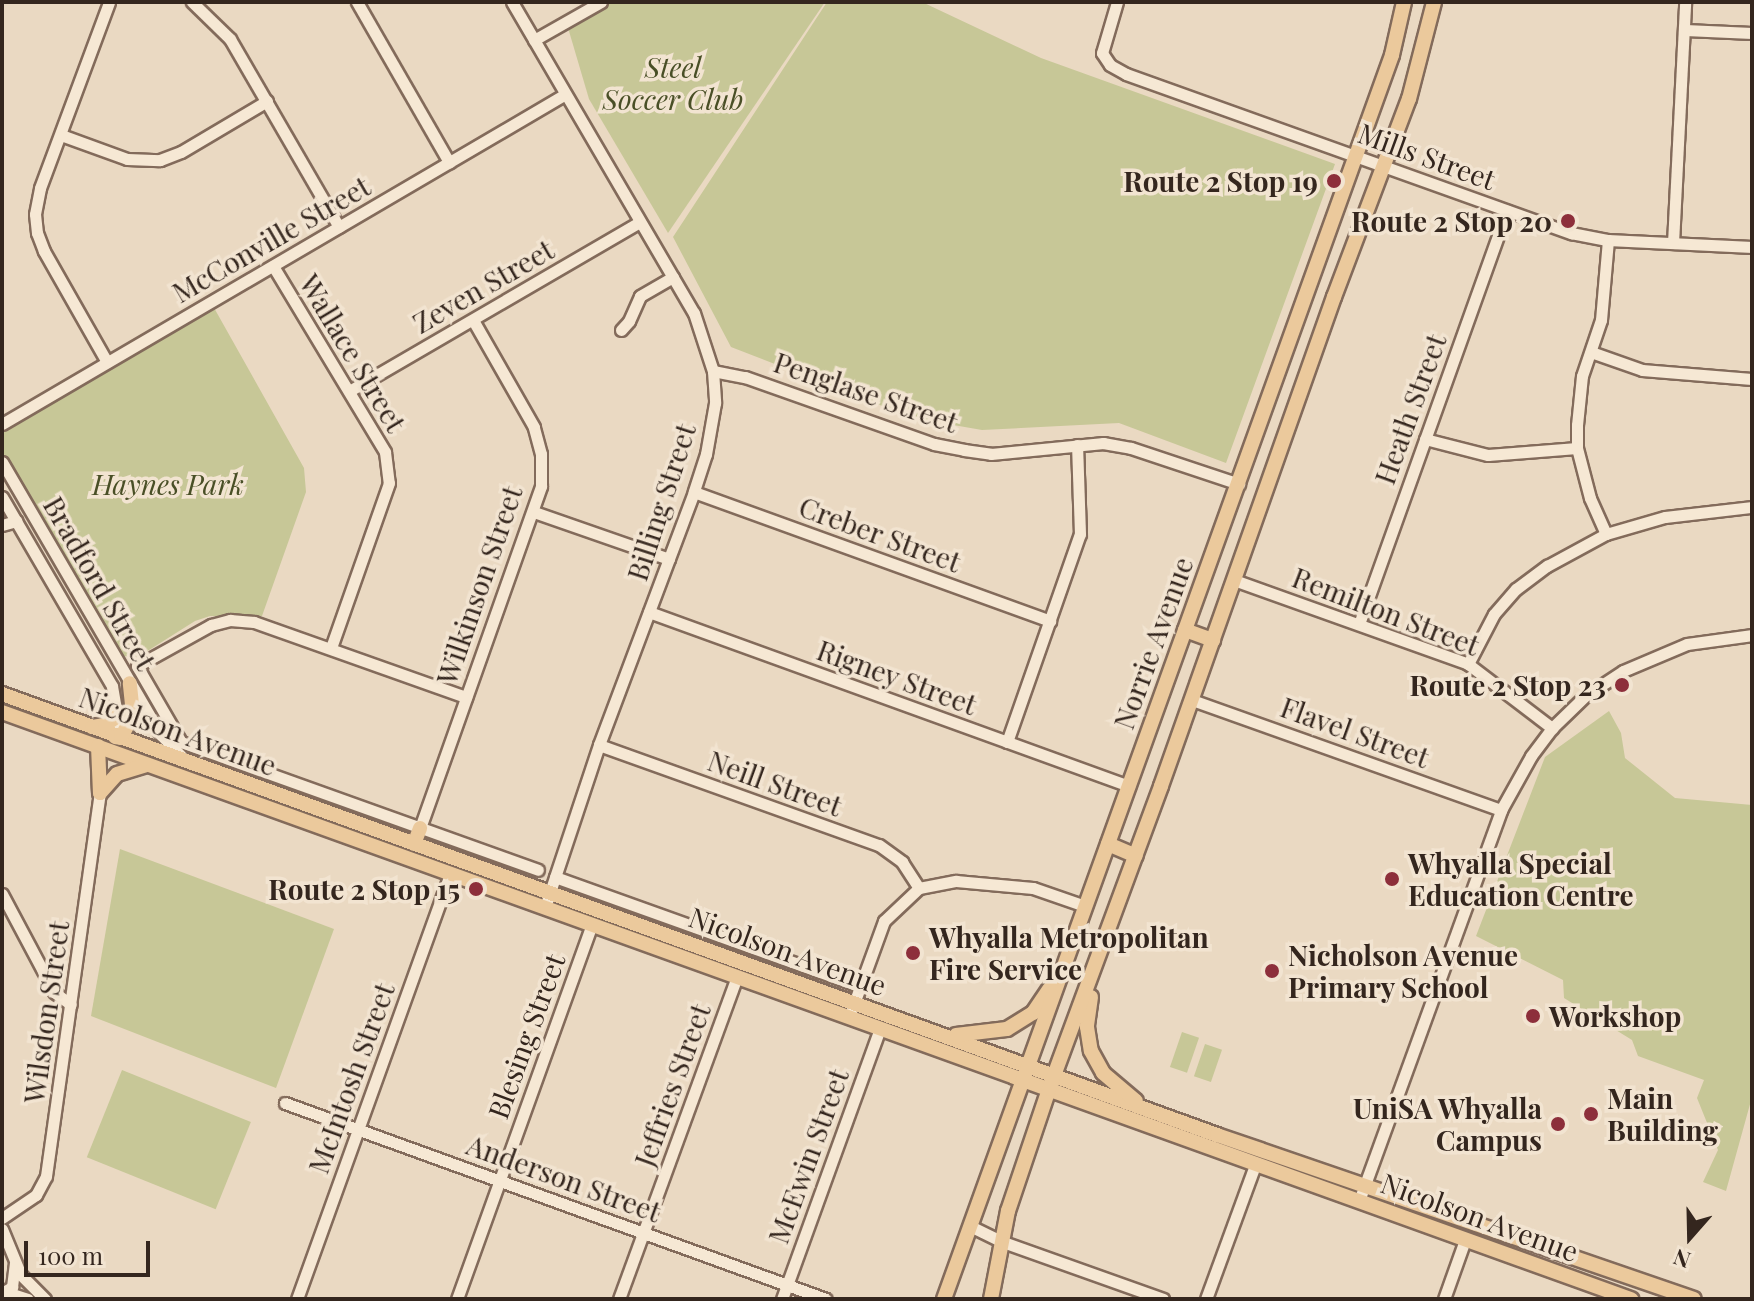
<!DOCTYPE html>
<html>
<head>
<meta charset="utf-8">
<style>
	body { margin:0 }
	#map { position:relative; width:1754px; height:1301px; overflow:hidden; background:#ead9c2; font-family:"Playfair Display",serif }
	div>[style] { position:absolute }
	[style*='--x'] { left:calc(var(--x)*1px); top:calc(var(--y)*1px); width:calc(var(--w)*1px); rotate:calc(var(--a)*1deg) }
	.green>* { inset:0; background:#c7c797; transform-origin:0 0 }
	.roads { filter:drop-shadow(2px 0 #836b5b) drop-shadow(-2px 0 #836b5b) drop-shadow(0 2px #836b5b) drop-shadow(0 -2px #836b5b) }
	.minor>* { height:11px; margin:-5.5px; padding:0 5.5px; transform-origin:5.5px; border-radius:5.5px; background:#f6e8d4 }
	.major>* { height:14px; margin:-7px; padding:0 7px; transform-origin:7px; border-radius:7px; background:#ebc99c }
	.dots>* { width:22px; height:22px; translate:-50% -50%; box-sizing:border-box; border:4px solid #f2e4d1; border-radius:50% }
	span { translate:-50% -50%; white-space:nowrap; text-align:center; line-height:1.15; -webkit-text-stroke:7px #f2e4d1; paint-order:stroke }
	.park-label { font-size:28px; color:#494f26; font-style:italic }
	.street-label { font-size:28px; color:#34261e }
	.poi-label { font-size:28px; color:#34261e; font-weight:700 }
	.right { translate:-100% -50%; text-align:right }
	.left { translate:0 -50%; text-align:left }
	.frame { position:absolute; inset:0; border:4px solid #34261e; pointer-events:none }
	.north { position:absolute; left:1650px; top:1197px; width:80px; height:80px; -webkit-text-stroke:6px #f2e4d1; paint-order:stroke; rotate:200deg; font-size:22px; font-weight:700; line-height:32px; text-align:center; color:#34261e }
	.north::after { content:''; display:block; margin:auto; width:28px; height:36px; background:#34261e; clip-path:polygon(50% 0,100% 100%,50% 72%,0 100%) }
	.scale { position:absolute; left:24px; top:1241px; width:126px; height:36px; box-sizing:border-box; border:4px solid #34261e; border-top:0; padding-left:10px; font-size:24px; line-height:28px; white-space:nowrap; color:#34261e; -webkit-text-stroke:6px #f2e4d1; paint-order:stroke }
</style>
</head>
<body>
<div id="map">
	<div class="green">
		<i style="clip-path:polygon(602px 2px,825px 2px,668px 233px,589px 99px,566px 21px)"></i>
		<i style="clip-path:polygon(827px 2px,922px 2px,1041px 58px,1335px 164px,1226px 463px,1119px 423px,982px 430px,913px 418px,731px 347px,673px 237px)"></i>
		<i style="clip-path:polygon(213px 306px,304px 468px,306px 492px,262px 616px,210px 616px,195px 621px,138px 657px,121px 656px,2px 451px,2px 433px)"></i>
		<i style="clip-path:polygon(1609px 711px,1621px 733px,1625px 758px,1675px 798px,1752px 805px,1752px 1097px,1726px 1191px,1703px 1182px,1718px 1150px,1697px 1098px,1704px 1080px,1638px 1056px,1632px 1040px,1564px 998px,1563px 980px,1476px 936px,1545px 757px)"></i>
		<i style="clip-path:polygon(120px 849px,334px 929px,276px 1088px,91px 1016px)"></i>
		<i style="left:1182px;top:1032px;width:18px;height:37px;rotate:19deg"></i>
		<i style="left:1205px;top:1044px;width:18px;height:34px;rotate:19deg"></i>
		<i style="left:122px;top:1070px;width:139px;height:94px;rotate:22deg"></i>
	</div>
	<div class="roads">
		<div class="minor">
			<i style="--x:192;--y:2;--w:53;--a:44.2"></i>
			<i style="--x:230;--y:39;--w:217;--a:59.9"></i>
			<i style="--x:357;--y:2;--w:185;--a:60.1"></i>
			<i style="--x:512;--y:2;--w:360;--a:59.7"></i>
			<i style="--x:694;--y:313;--w:61;--a:71.9"></i>
			<i style="--x:713;--y:371;--w:32;--a:86"></i>
			<i style="--x:715;--y:403;--w:52;--a:100"></i>
			<i style="--x:706;--y:454;--w:40;--a:108"></i>
			<i style="--x:694;--y:492;--w:270;--a:110.6"></i>
			<i style="--x:599;--y:745;--w:164;--a:108.4"></i>
			<i style="--x:1117;--y:2;--w:53;--a:106.4"></i>
			<i style="--x:1102;--y:53;--w:14;--a:56"></i>
			<i style="--x:1110;--y:65;--w:18;--a:29"></i>
			<i style="--x:1126;--y:74;--w:473;--a:19.7"></i>
			<i style="--x:1571;--y:233;--w:38;--a:11"></i>
			<i style="--x:1608;--y:240;--w:144;--a:2.8"></i>
			<i style="--x:1685;--y:30;--w:67;--a:2.6"></i>
			<i style="--x:534;--y:40;--w:77;--a:-29.6"></i>
			<i style="--x:61;--y:135;--w:70;--a:20"></i>
			<i style="--x:127;--y:159;--w:33;--a:2"></i>
			<i style="--x:160;--y:160;--w:22;--a:-21"></i>
			<i style="--x:181;--y:152;--w:100;--a:-30.7"></i>
			<i style="--x:1673;--y:243;--w:241;--a:-87.1"></i>
			<i style="--x:273;--y:266;--w:217;--a:58.9"></i>
			<i style="--x:385;--y:452;--w:31;--a:83"></i>
			<i style="--x:389;--y:483;--w:175;--a:109.4"></i>
			<i style="--x:621;--y:330;--w:12;--a:-48"></i>
			<i style="--x:629;--y:321;--w:27;--a:-66"></i>
			<i style="--x:640;--y:296;--w:38;--a:-30"></i>
			<i style="--x:1591;--y:352;--w:54;--a:19.4"></i>
			<i style="--x:1642;--y:370;--w:110;--a:4.7"></i>
			<i style="--x:107;--y:362;--w:128;--a:-119.6"></i>
			<i style="--x:44;--y:251;--w:19;--a:-111"></i>
			<i style="--x:37;--y:233;--w:19;--a:-96"></i>
			<i style="--x:35;--y:214;--w:26;--a:-79"></i>
			<i style="--x:40;--y:188;--w:198;--a:-69.6"></i>
			<i style="--x:713;--y:371;--w:33;--a:11"></i>
			<i style="--x:745;--y:377;--w:201;--a:19.5"></i>
			<i style="--x:934;--y:444;--w:31;--a:11"></i>
			<i style="--x:964;--y:450;--w:27;--a:8"></i>
			<i style="--x:991;--y:454;--w:113;--a:-5.6"></i>
			<i style="--x:1103;--y:443;--w:28;--a:10"></i>
			<i style="--x:1131;--y:448;--w:114;--a:18.4"></i>
			<i style="--x:351;--y:390;--w:334;--a:-30.2"></i>
			<i style="--x:2;--y:424;--w:651;--a:-30.35"></i>
			<i style="--x:1425;--y:439;--w:65;--a:14.3"></i>
			<i style="--x:1488;--y:455;--w:89;--a:-4.5"></i>
			<i style="--x:2;--y:462;--w:316;--a:59.8"></i>
			<i style="--x:161;--y:735;--w:32;--a:46"></i>
			<i style="--x:694;--y:492;--w:379;--a:19.9"></i>
			<i style="--x:2;--y:497;--w:219;--a:59.8"></i>
			<i style="--x:112;--y:686;--w:53;--a:80.2"></i>
			<i style="--x:534;--y:512;--w:143;--a:19.2"></i>
			<i style="--x:2;--y:525;--w:15;--a:-16"></i>
			<i style="--x:1606;--y:534;--w:39;--a:-114"></i>
			<i style="--x:1590;--y:498;--w:52;--a:-104.6"></i>
			<i style="--x:1577;--y:448;--w:23;--a:-90"></i>
			<i style="--x:1577;--y:425;--w:49;--a:-84.2"></i>
			<i style="--x:1582;--y:376;--w:59;--a:-71.3"></i>
			<i style="--x:1601;--y:320;--w:80;--a:-85"></i>
			<i style="--x:1234;--y:580;--w:249;--a:19.7"></i>
			<i style="--x:1468;--y:664;--w:106;--a:37.3"></i>
			<i style="--x:649;--y:612;--w:511;--a:19.93"></i>
			<i style="--x:1359;--y:624;--w:439;--a:-70.3"></i>
			<i style="--x:1468;--y:664;--w:56;--a:-62.5"></i>
			<i style="--x:1494;--y:614;--w:33;--a:-49"></i>
			<i style="--x:1516;--y:589;--w:39;--a:-37"></i>
			<i style="--x:1547;--y:566;--w:67;--a:-28.5"></i>
			<i style="--x:1606;--y:534;--w:61;--a:-16.1"></i>
			<i style="--x:1665;--y:517;--w:88;--a:-6.6"></i>
			<i style="--x:137;--y:666;--w:88;--a:59.9"></i>
			<i style="--x:181;--y:742;--w:379;--a:19.7"></i>
			<i style="--x:137;--y:666;--w:85;--a:-29"></i>
			<i style="--x:211;--y:625;--w:20;--a:-15"></i>
			<i style="--x:230;--y:620;--w:24;--a:5"></i>
			<i style="--x:254;--y:622;--w:225;--a:19.5"></i>
			<i style="--x:1192;--y:700;--w:328;--a:19.6"></i>
			<i style="--x:1007;--y:742;--w:220;--a:-70.7"></i>
			<i style="--x:1080;--y:534;--w:89;--a:-91.9"></i>
			<i style="--x:599;--y:745;--w:297;--a:19.7"></i>
			<i style="--x:879;--y:845;--w:29;--a:36"></i>
			<i style="--x:902;--y:862;--w:31;--a:57"></i>
			<i style="--x:420;--y:828;--w:363;--a:-70.5"></i>
			<i style="--x:541;--y:486;--w:32;--a:-90"></i>
			<i style="--x:541;--y:454;--w:28;--a:-105"></i>
			<i style="--x:534;--y:427;--w:123;--a:-119.7"></i>
			<i style="--x:555;--y:877;--w:324;--a:19.7"></i>
			<i style="--x:2;--y:894;--w:111;--a:62"></i>
			<i style="--x:54;--y:992;--w:21;--a:37"></i>
			<i style="--x:852;--y:1009;--w:94;--a:-70"></i>
			<i style="--x:884;--y:921;--w:48;--a:-43.3"></i>
			<i style="--x:919;--y:888;--w:38;--a:-11"></i>
			<i style="--x:956;--y:881;--w:77;--a:5.2"></i>
			<i style="--x:1033;--y:888;--w:55;--a:19.1"></i>
			<i style="--x:285;--y:1103;--w:575;--a:19.92"></i>
			<i style="--x:1359;--y:1201;--w:416;--a:-70"></i>
			<i style="--x:1501;--y:810;--w:62;--a:-60.9"></i>
			<i style="--x:1531;--y:756;--w:35;--a:-53"></i>
			<i style="--x:1552;--y:728;--w:46;--a:-44.1"></i>
			<i style="--x:1585;--y:696;--w:45;--a:-33.3"></i>
			<i style="--x:1623;--y:671;--w:69;--a:-22.9"></i>
			<i style="--x:1687;--y:644;--w:66;--a:-7.9"></i>
			<i style="--x:2;--y:1218;--w:41;--a:-34.1"></i>
			<i style="--x:36;--y:1195;--w:21;--a:-62"></i>
			<i style="--x:46;--y:1176;--w:387;--a:-82"></i>
			<i style="--x:970;--y:1226;--w:37;--a:26"></i>
			<i style="--x:1003;--y:1242;--w:170;--a:19.6"></i>
			<i style="--x:2;--y:1229;--w:50;--a:67.6"></i>
			<i style="--x:21;--y:1275;--w:34;--a:45"></i>
			<i style="--x:3;--y:1291;--w:26;--a:18"></i>
			<i style="--x:2;--y:1293;--w:12;--a:-31"></i>
			<i style="--x:12;--y:1287;--w:24;--a:-83"></i>
			<i style="--x:297;--y:1299;--w:453;--a:-70.2"></i>
			<i style="--x:457;--y:1299;--w:399;--a:-70.2"></i>
			<i style="--x:619;--y:1299;--w:343;--a:-69.9"></i>
			<i style="--x:782;--y:1299;--w:288;--a:-70.1"></i>
			<i style="--x:1206;--y:1299;--w:143;--a:-69.9"></i>
			<i style="--x:1444;--y:1299;--w:63;--a:-70.4"></i>
		</div>
		<div class="major">
			<i style="--x:1185;--y:630;--w:30;--a:20"></i>
			<i style="--x:2;--y:694;--w:1293;--a:19.95"></i>
			<i style="--x:1217;--y:1135;--w:504;--a:18.97"></i>
			<i style="--x:2;--y:712;--w:1732;--a:19.82"></i>
			<i style="--x:92;--y:727;--w:13;--a:-9"></i>
			<i style="--x:105;--y:725;--w:16;--a:-35"></i>
			<i style="--x:115;--y:737;--w:6;--a:9"></i>
			<i style="--x:121;--y:738;--w:27;--a:-63"></i>
			<i style="--x:133;--y:714;--w:31;--a:-96"></i>
			<i style="--x:98;--y:746;--w:47;--a:87.6"></i>
			<i style="--x:100;--y:793;--w:25;--a:-48"></i>
			<i style="--x:117;--y:774;--w:30;--a:-17"></i>
			<i style="--x:414;--y:844;--w:17;--a:-69"></i>
			<i style="--x:1108;--y:844;--w:30;--a:23"></i>
			<i style="--x:1091;--y:997;--w:30;--a:98"></i>
			<i style="--x:1087;--y:1027;--w:24;--a:81"></i>
			<i style="--x:1091;--y:1051;--w:25;--a:61"></i>
			<i style="--x:1103;--y:1073;--w:43;--a:40.3"></i>
			<i style="--x:956;--y:1035;--w:51;--a:-6.7"></i>
			<i style="--x:1007;--y:1029;--w:31;--a:-32"></i>
			<i style="--x:1033;--y:1013;--w:29;--a:-56"></i>
			<i style="--x:944;--y:1299;--w:1322;--a:-70.19"></i>
			<i style="--x:1392;--y:55;--w:54;--a:-77.2"></i>
			<i style="--x:991;--y:1299;--w:90;--a:-79.1"></i>
			<i style="--x:1008;--y:1211;--w:129;--a:-71.4"></i>
			<i style="--x:1049;--y:1089;--w:323;--a:-69.7"></i>
			<i style="--x:1161;--y:786;--w:519;--a:-70.52"></i>
			<i style="--x:1334;--y:297;--w:212;--a:-69.3"></i>
			<i style="--x:1409;--y:99;--w:100;--a:-75.5"></i>
		</div>
	</div>
	<div class="dots">
		<i style="left:1334px;top:181px;background:#8d2f3b"></i>
		<i style="left:1568px;top:221px;background:#8d2f3b"></i>
		<i style="left:1622px;top:685px;background:#8d2f3b"></i>
		<i style="left:1392px;top:879px;background:#8d2f3b"></i>
		<i style="left:476px;top:889px;background:#8d2f3b"></i>
		<i style="left:913px;top:953px;background:#8d2f3b"></i>
		<i style="left:1272px;top:971px;background:#8d2f3b"></i>
		<i style="left:1533px;top:1016px;background:#8d2f3b"></i>
		<i style="left:1591px;top:1114px;background:#8d2f3b"></i>
		<i style="left:1558px;top:1124px;background:#8d2f3b"></i>
	</div>
	<div class="park-label">
		<span style="left:673px;top:83px">Steel<br>Soccer Club</span>
		<span style="left:168px;top:484px">Haynes Park</span>
	</div>
	<div class="street-label">
		<span style="left:1427px;top:156px;rotate:20deg">Mills Street</span>
		<span style="left:271px;top:239px;rotate:-30deg">McConville Street</span>
		<span style="left:483px;top:286px;rotate:-30deg">Zeven Street</span>
		<span style="left:353px;top:353px;rotate:59deg">Wallace Street</span>
		<span style="left:866px;top:392px;rotate:19deg">Penglase Street</span>
		<span style="left:1410px;top:409px;rotate:-70deg">Heath Street</span>
		<span style="left:661px;top:502px;rotate:-72deg">Billing Street</span>
		<span style="left:880px;top:534px;rotate:20deg">Creber Street</span>
		<span style="left:100px;top:583px;rotate:60deg">Bradford Street</span>
		<span style="left:479px;top:585px;rotate:-71deg">Wilkinson Street</span>
		<span style="left:1386px;top:611px;rotate:21deg">Remilton Street</span>
		<span style="left:1153px;top:643px;rotate:-70deg">Norrie Avenue</span>
		<span style="left:897px;top:677px;rotate:20deg">Rigney Street</span>
		<span style="left:178px;top:731px;rotate:20deg">Nicolson Avenue</span>
		<span style="left:1355px;top:732px;rotate:20deg">Flavel Street</span>
		<span style="left:775px;top:783px;rotate:20deg">Neill Street</span>
		<span style="left:788px;top:951px;rotate:20deg">Nicolson Avenue</span>
		<span style="left:46px;top:1012px;rotate:-82deg">Wilsdon Street</span>
		<span style="left:526px;top:1036px;rotate:-70deg">Blesing Street</span>
		<span style="left:351px;top:1078px;rotate:-70deg">McIntosh Street</span>
		<span style="left:672px;top:1085px;rotate:-70deg">Jeffries Street</span>
		<span style="left:808px;top:1156px;rotate:-70deg">McEwin Street</span>
		<span style="left:564px;top:1178px;rotate:20deg">Anderson Street</span>
		<span style="left:1480px;top:1217px;rotate:20deg">Nicolson Avenue</span>
	</div>
	<div class="poi-label">
		<span class="right" style="left:1318px;top:181px">Route 2 Stop 19</span>
		<span class="right" style="left:1552px;top:221px">Route 2 Stop 20</span>
		<span class="right" style="left:1606px;top:685px">Route 2 Stop 23</span>
		<span class="left" style="left:1408px;top:879px">Whyalla Special<br>Education Centre</span>
		<span class="right" style="left:460px;top:889px">Route 2 Stop 15</span>
		<span class="left" style="left:929px;top:953px">Whyalla Metropolitan<br>Fire Service</span>
		<span class="left" style="left:1288px;top:971px">Nicholson Avenue<br>Primary School</span>
		<span class="left" style="left:1549px;top:1016px">Workshop</span>
		<span class="left" style="left:1607px;top:1114px">Main<br>Building</span>
		<span class="right" style="left:1542px;top:1124px">UniSA Whyalla<br>Campus</span>
	</div>
	<div class="frame"></div>
	<div class="north">N</div>
	<div class="scale">100 m</div>
</div>
</body>
</html>
